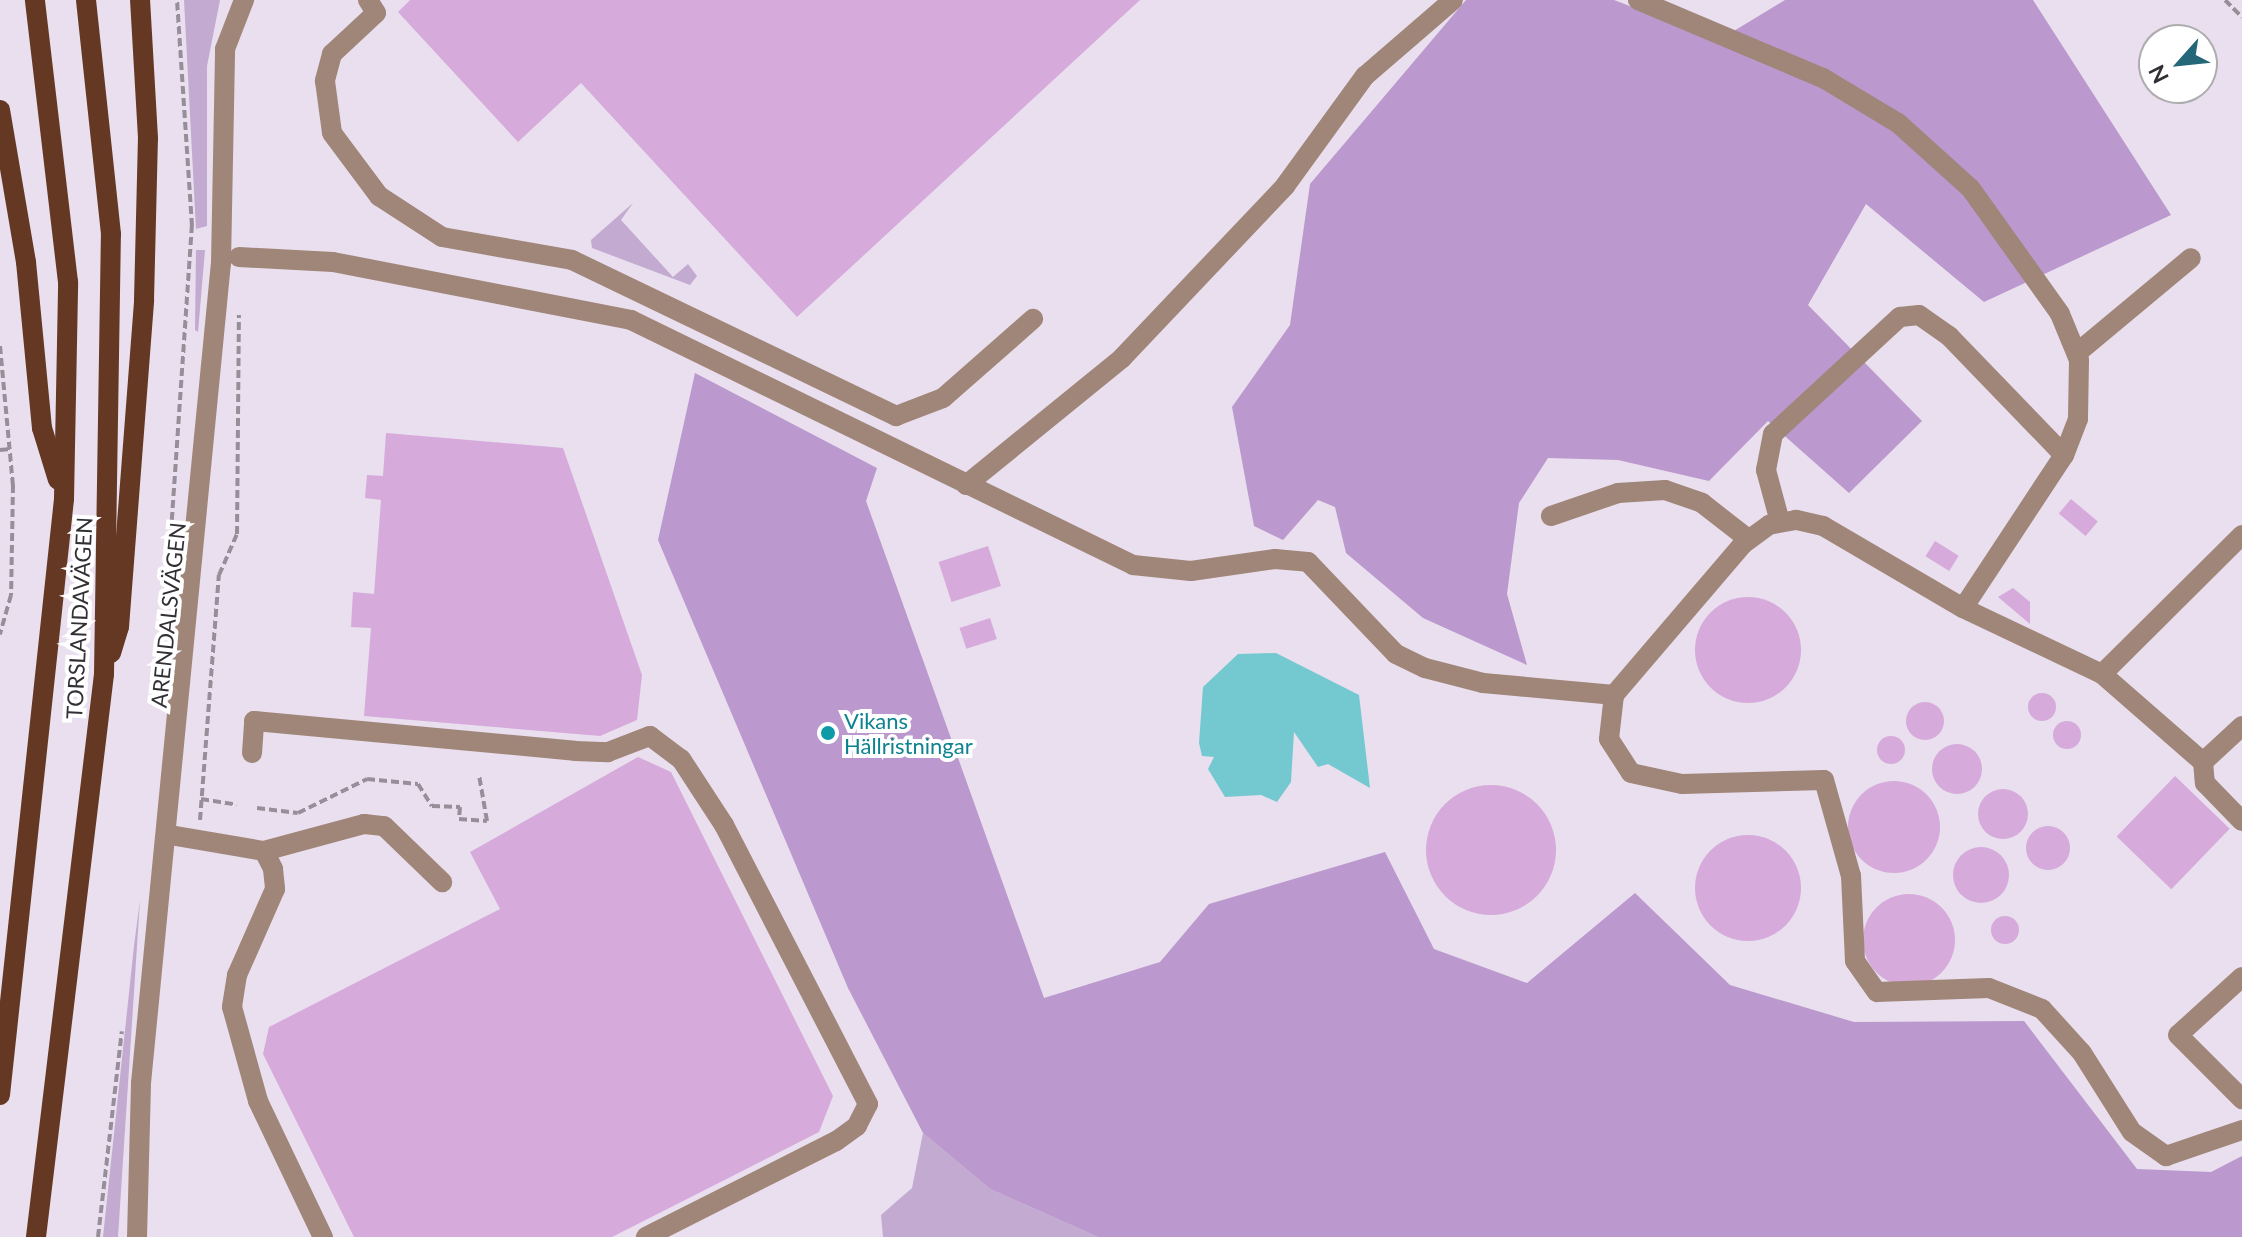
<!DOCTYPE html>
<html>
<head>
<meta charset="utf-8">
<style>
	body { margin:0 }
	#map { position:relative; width:2242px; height:1237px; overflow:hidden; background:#e9dfee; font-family:Lato,sans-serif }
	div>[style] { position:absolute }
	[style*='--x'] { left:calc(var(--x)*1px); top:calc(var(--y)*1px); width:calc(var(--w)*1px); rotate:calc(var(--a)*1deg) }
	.green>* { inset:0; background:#c2aad0 }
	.forest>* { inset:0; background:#bb98cd }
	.water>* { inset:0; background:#74c9d1 }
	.building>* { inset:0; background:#d6aadb; transform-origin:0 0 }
	.round { border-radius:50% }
	.path>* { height:4px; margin-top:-2px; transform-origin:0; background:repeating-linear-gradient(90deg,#968f9a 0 8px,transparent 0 12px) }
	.minor>* { height:20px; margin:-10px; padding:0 10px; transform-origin:10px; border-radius:10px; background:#a08579 }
	.major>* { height:20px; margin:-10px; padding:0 10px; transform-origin:10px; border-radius:10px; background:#643823 }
	.dots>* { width:22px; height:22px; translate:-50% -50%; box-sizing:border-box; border:4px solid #fff; border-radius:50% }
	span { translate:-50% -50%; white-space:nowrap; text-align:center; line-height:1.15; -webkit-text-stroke:8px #fff; paint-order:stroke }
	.street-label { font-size:22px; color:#333035 }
	.culture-label { font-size:22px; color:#0d838f }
	.left { translate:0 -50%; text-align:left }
	.north { position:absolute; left:2138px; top:24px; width:80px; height:80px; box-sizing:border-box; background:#fff; border:2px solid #adacae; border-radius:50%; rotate:243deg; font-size:22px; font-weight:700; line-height:32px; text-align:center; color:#333035 }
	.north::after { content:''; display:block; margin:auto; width:28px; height:36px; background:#236778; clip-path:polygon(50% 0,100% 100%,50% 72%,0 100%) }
</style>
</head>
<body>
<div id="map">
	<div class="green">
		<i style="clip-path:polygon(184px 0,220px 0,207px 66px,207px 226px,196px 229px)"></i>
		<i style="clip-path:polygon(633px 203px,621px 220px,673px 277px,688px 264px,697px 276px,690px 285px,592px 248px,591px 240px)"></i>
		<i style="clip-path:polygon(196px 250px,205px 250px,198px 332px,195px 330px)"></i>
		<i style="clip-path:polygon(140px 900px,118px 1237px,103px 1237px,134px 946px)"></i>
		<i style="clip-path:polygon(923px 1133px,990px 1189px,1098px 1237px,883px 1237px,881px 1215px,912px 1188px)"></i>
	</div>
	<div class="forest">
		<i style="clip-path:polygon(1466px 0,1614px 0,1719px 40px,1785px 0,2033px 0,2171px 215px,1984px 302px,1866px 204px,1808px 305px,1922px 421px,1849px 493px,1768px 421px,1709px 481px,1618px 460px,1548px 458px,1519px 503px,1507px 594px,1527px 665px,1423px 618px,1346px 553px,1335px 507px,1318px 500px,1283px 540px,1254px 526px,1232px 407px,1290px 325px,1310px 184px)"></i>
		<i style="clip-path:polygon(695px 373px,877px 468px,866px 501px,1044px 998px,1160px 962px,1209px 904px,1385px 852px,1434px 949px,1527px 983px,1635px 893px,1730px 985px,1854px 1022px,2024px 1021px,2137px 1169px,2211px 1172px,2242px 1156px,2242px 1237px,1098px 1237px,990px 1189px,923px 1133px,848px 988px,658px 540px)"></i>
	</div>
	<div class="water">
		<i style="clip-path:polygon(1276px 653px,1359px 695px,1370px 788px,1328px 764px,1318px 767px,1294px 732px,1291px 782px,1277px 802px,1261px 795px,1225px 797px,1208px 769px,1214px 757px,1202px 756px,1199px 743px,1203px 687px,1238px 654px)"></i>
	</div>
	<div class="building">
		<i style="clip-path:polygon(410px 0,1140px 0,797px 317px,581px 83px,518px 142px,398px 12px)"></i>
		<i style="clip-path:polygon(386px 433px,563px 448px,642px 675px,637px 720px,600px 736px,364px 716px,371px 628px,351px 627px,353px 592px,374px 594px,381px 500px,365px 498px,367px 475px,383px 476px)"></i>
		<i style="left:2071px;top:499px;width:35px;height:19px;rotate:40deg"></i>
		<i style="left:1935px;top:541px;width:28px;height:18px;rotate:32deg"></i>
		<i style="left:988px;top:546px;width:42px;height:52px;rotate:72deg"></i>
		<i style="clip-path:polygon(2013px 588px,2030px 602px,2030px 624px,1998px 597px)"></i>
		<i class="round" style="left:1695px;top:597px;width:106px;height:106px"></i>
		<i style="left:990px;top:618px;width:22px;height:32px;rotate:72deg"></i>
		<i class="round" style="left:2028px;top:693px;width:28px;height:28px"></i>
		<i class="round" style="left:1906px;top:702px;width:38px;height:38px"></i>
		<i class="round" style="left:2053px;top:721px;width:28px;height:28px"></i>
		<i class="round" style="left:1877px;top:736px;width:28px;height:28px"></i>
		<i class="round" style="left:1932px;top:744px;width:50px;height:50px"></i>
		<i style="clip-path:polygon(638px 757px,671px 772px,833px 1096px,819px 1132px,612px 1237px,354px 1237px,263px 1054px,269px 1027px,500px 909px,470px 852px)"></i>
		<i style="left:2175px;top:776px;width:76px;height:84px;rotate:44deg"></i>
		<i class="round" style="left:1848px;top:781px;width:92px;height:92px"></i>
		<i class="round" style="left:1426px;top:785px;width:130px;height:130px"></i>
		<i class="round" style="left:1978px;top:789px;width:50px;height:50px"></i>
		<i class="round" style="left:2026px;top:826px;width:44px;height:44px"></i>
		<i class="round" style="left:1695px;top:835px;width:106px;height:106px"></i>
		<i class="round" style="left:1953px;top:847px;width:56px;height:56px"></i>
		<i class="round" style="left:1863px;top:894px;width:92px;height:92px"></i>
		<i class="round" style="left:1991px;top:916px;width:28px;height:28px"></i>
	</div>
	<div class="path">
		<i style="--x:2225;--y:0;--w:24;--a:45"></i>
		<i style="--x:0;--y:346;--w:140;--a:84.7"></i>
		<i style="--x:13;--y:485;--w:110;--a:91"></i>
		<i style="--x:11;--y:595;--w:41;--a:105.8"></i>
		<i style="--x:0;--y:450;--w:10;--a:-6"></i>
		<i style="--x:171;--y:532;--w:307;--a:-86.1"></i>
		<i style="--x:192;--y:226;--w:226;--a:-93.8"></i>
		<i style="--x:201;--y:799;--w:36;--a:9"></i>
		<i style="--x:257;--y:808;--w:41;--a:7"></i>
		<i style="--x:298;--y:813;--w:77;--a:-26.2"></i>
		<i style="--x:367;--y:779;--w:51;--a:5.6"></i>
		<i style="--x:418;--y:784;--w:26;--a:58"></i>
		<i style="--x:432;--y:806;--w:28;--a:2"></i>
		<i style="--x:460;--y:807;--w:12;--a:95"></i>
		<i style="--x:459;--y:819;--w:28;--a:4"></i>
		<i style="--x:487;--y:821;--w:47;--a:-99.9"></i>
		<i style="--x:200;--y:820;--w:246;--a:-85.6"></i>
		<i style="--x:219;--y:575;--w:45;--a:-66.3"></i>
		<i style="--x:237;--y:534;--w:219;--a:-89.5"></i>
		<i style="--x:98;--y:1237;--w:207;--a:-83.4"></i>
	</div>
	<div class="minor">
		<i style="--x:368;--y:0;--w:15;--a:58"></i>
		<i style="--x:376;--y:13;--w:60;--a:137"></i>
		<i style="--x:332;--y:54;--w:28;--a:105"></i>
		<i style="--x:325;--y:81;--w:52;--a:82.3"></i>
		<i style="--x:332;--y:133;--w:79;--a:53.3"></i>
		<i style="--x:379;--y:196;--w:75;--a:33.1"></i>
		<i style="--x:442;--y:237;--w:132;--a:10"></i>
		<i style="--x:572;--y:260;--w:360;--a:25.7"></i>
		<i style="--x:896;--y:416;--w:50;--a:-21"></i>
		<i style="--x:943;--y:398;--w:120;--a:-41.3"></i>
		<i style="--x:1638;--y:0;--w:201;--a:22.9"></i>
		<i style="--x:1823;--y:78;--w:87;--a:31"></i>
		<i style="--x:1898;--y:123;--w:98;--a:42.1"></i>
		<i style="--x:1971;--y:189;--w:153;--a:54.5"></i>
		<i style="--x:2060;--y:314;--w:50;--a:67.6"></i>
		<i style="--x:2079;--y:360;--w:59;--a:91"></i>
		<i style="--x:2078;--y:419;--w:39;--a:111"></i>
		<i style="--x:2064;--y:455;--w:183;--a:123.4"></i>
		<i style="--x:239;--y:257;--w:94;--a:3"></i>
		<i style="--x:333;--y:262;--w:304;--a:11"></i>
		<i style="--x:631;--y:320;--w:559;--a:26.01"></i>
		<i style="--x:1133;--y:565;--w:58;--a:5.9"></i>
		<i style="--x:1191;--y:571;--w:85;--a:-8.1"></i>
		<i style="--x:1275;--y:559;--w:33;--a:5"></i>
		<i style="--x:1308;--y:562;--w:127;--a:46.3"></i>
		<i style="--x:1396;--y:654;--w:32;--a:26"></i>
		<i style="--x:1425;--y:668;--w:60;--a:14.5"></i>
		<i style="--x:1483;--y:683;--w:132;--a:5.2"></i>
		<i style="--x:2077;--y:353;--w:148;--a:-39.8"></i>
		<i style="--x:966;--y:485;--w:201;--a:-39.1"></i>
		<i style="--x:1122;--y:358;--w:237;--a:-46.5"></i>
		<i style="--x:1285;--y:186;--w:136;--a:-54"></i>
		<i style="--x:1365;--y:76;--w:116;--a:-40.8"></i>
		<i style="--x:1551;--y:516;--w:71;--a:-18.9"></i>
		<i style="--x:1618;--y:493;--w:47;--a:-3.7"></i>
		<i style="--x:1665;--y:490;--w:39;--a:19"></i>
		<i style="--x:1702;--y:503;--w:58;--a:38"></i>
		<i style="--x:1780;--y:522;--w:54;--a:-105.1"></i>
		<i style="--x:1766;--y:470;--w:37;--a:-79"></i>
		<i style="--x:1773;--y:434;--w:173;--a:-42.7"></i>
		<i style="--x:1900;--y:317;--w:19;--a:-6"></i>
		<i style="--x:1919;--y:315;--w:37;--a:35"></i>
		<i style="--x:1949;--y:336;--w:165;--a:46"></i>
		<i style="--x:2242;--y:535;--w:197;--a:135.2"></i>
		<i style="--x:2102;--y:674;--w:154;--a:-154.6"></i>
		<i style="--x:1963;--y:608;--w:162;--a:-149.6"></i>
		<i style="--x:1823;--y:526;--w:28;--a:-167"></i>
		<i style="--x:1796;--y:520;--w:27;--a:170"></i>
		<i style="--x:1769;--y:525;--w:32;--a:144"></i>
		<i style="--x:1743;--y:544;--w:199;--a:130.5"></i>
		<i style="--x:1614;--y:695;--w:44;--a:96.5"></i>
		<i style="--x:1609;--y:739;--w:40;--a:57.1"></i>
		<i style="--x:1631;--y:773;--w:52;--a:12.2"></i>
		<i style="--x:1682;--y:784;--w:142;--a:-1.6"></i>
		<i style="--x:1824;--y:780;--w:100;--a:74.3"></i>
		<i style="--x:1851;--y:876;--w:85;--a:87.3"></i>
		<i style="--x:1855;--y:961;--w:38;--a:55"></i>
		<i style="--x:1877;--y:992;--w:112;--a:-2"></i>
		<i style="--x:1989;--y:988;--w:57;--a:21.6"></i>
		<i style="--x:2042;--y:1009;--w:59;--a:47.7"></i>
		<i style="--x:2082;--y:1053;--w:93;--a:57.7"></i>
		<i style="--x:2132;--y:1132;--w:42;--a:35.2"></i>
		<i style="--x:2166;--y:1156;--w:80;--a:-18.9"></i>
		<i style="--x:2102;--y:674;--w:134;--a:41.1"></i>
		<i style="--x:2203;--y:762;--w:53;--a:-42.7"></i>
		<i style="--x:252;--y:753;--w:32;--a:-86"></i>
		<i style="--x:254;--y:721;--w:322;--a:5.3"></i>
		<i style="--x:575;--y:751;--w:33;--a:2"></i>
		<i style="--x:608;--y:752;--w:45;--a:-20.9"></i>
		<i style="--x:650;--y:736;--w:39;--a:37"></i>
		<i style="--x:681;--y:759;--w:79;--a:56.9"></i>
		<i style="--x:724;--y:825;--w:314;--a:62.7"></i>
		<i style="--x:868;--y:1104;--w:25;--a:117"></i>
		<i style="--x:857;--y:1126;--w:26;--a:144"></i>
		<i style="--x:836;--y:1141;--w:213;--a:153.2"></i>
		<i style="--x:2203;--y:762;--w:21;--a:85"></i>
		<i style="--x:2205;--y:783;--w:53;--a:45.8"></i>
		<i style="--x:170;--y:835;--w:95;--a:9.7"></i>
		<i style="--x:264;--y:851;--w:20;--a:63"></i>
		<i style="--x:273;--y:869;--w:20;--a:84"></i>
		<i style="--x:275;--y:889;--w:94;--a:113.8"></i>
		<i style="--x:237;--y:975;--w:32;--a:99"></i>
		<i style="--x:232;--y:1007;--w:98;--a:74.5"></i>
		<i style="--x:258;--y:1101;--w:151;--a:64.5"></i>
		<i style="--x:264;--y:851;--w:104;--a:-15.1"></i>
		<i style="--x:364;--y:824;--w:20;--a:6"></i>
		<i style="--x:384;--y:826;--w:81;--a:44"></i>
		<i style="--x:2242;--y:977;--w:86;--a:137.8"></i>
		<i style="--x:2178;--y:1035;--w:91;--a:45"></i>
		<i style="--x:137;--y:1237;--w:154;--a:-88.5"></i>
		<i style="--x:141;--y:1083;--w:824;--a:-84.43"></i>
		<i style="--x:221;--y:263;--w:214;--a:-88.9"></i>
		<i style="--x:225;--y:49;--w:53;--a:-68.8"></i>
	</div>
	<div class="major">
		<i style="--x:0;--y:110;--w:154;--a:80.3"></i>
		<i style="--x:26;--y:262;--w:167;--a:84.5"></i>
		<i style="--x:42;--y:428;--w:54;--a:72.9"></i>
		<i style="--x:111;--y:653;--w:27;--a:-73"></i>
		<i style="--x:119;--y:627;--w:328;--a:-85.6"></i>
		<i style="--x:144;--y:300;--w:162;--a:-88.6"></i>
		<i style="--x:148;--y:138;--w:138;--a:-93.3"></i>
		<i style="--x:0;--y:1095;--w:599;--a:-83.87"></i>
		<i style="--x:64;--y:499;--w:217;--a:-88.9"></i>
		<i style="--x:68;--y:282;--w:284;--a:-96.7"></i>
		<i style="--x:36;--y:1237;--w:567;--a:-83.11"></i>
		<i style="--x:104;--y:674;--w:440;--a:-89.1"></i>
		<i style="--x:111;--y:234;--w:235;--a:-96.1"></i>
	</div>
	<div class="dots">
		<i style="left:828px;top:733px;background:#0f9aa8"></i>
	</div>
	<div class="street-label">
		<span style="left:168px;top:615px;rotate:-84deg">ARENDALSVÄGEN</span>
		<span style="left:79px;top:618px;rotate:-87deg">TORSLANDAVÄGEN</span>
	</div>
	<div class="culture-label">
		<span class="left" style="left:844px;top:733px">Vikans<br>Hällristningar</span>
	</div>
	<div class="north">N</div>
</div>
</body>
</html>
